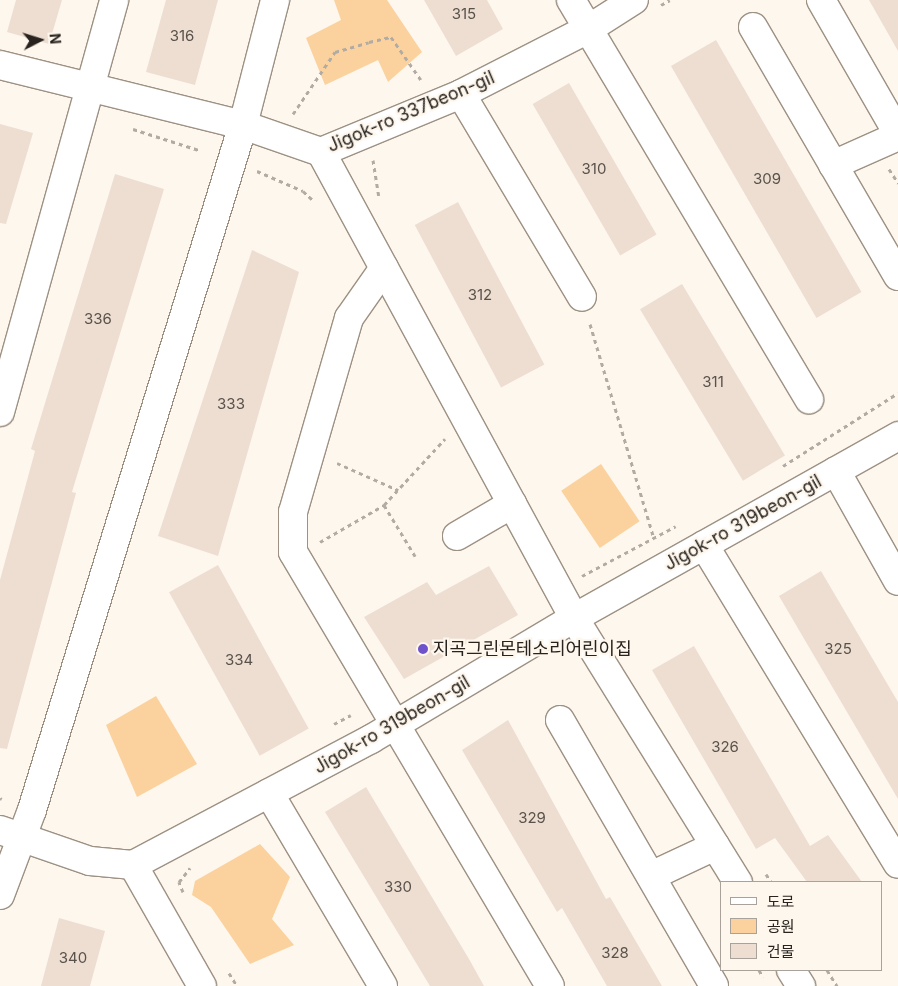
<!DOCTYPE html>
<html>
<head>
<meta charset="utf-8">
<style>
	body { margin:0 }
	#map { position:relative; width:898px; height:986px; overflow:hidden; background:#fef7ee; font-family:Inter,"Noto Sans KR",sans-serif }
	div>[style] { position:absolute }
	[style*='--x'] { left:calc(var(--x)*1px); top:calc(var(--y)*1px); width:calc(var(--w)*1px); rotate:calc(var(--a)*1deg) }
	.green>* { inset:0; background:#fbd29d; transform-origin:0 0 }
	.building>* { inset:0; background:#edded1; transform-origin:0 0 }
	.path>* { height:3px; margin-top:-1.5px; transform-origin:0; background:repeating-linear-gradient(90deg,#b1aba3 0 4px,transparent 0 8px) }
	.roads { filter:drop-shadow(1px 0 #9d9183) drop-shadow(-1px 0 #9d9183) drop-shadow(0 1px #9d9183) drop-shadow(0 -1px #9d9183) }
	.minor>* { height:28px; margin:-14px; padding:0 14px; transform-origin:14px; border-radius:14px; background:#fff }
	.dots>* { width:14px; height:14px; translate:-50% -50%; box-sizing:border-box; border:2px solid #fef7ee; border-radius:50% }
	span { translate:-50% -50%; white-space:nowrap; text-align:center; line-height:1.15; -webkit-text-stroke:4.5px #fef7ee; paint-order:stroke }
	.number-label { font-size:15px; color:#59524b }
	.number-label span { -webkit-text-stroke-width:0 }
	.street-label { font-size:18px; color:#28231e }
	.poi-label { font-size:18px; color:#28231e }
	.left { translate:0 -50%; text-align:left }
	.legend { position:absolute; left:720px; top:881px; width:162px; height:90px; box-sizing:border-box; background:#fef7ee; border:1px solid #a8a29b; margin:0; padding:6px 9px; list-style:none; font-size:15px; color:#28231e }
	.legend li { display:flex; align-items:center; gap:10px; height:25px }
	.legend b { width:25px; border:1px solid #a8a29b }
	.north { position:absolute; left:15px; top:15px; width:50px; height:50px; -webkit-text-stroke:4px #fef7ee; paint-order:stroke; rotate:85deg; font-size:14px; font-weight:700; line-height:20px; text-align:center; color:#28231e }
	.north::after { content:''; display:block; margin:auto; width:18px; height:22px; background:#28231e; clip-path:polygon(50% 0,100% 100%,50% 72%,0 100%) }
</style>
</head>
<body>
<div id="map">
	<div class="green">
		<i style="clip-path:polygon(334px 0,387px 0,422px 52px,388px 82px,378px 60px,325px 85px,306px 38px,341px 20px)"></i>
		<i style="left:601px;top:464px;width:69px;height:48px;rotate:56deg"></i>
		<i style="clip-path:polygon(156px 696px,197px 764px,137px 797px,106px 725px)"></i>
		<i style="clip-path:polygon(260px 844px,290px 877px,272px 919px,294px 945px,250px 964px,211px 907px,192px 895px,195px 881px)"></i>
	</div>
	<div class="building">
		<i style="clip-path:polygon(16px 0,62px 0,49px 44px,7px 32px)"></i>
		<i style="clip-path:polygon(166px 0,218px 0,195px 85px,146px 72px)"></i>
		<i style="clip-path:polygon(424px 0,487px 0,503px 29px,456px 56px)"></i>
		<i style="clip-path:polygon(869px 0,898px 0,898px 51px)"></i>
		<i style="left:716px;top:40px;width:291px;height:52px;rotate:60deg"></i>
		<i style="left:569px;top:83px;width:175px;height:42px;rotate:60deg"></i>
		<i style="clip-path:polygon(0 124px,33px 133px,6px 224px,0 223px)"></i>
		<i style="clip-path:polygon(115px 174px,164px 189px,72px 492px,76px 493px,7px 749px,0 748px,0 580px,35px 451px,31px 449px)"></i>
		<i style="left:458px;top:202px;width:184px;height:49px;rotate:62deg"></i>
		<i style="clip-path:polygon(252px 250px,299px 272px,218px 556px,158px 536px)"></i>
		<i style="left:682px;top:284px;width:200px;height:49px;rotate:59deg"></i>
		<i style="left:218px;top:565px;width:187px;height:56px;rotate:61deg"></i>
		<i style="clip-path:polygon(489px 566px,518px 615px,404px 679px,364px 617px,427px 582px,436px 595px)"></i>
		<i style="clip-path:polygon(821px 571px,898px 702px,898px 799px,779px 596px)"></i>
		<i style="clip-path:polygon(694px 646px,810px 846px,828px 835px,862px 882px,807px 882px,775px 838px,756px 849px,652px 670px)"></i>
		<i style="clip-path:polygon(508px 720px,606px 899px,610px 897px,662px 986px,607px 986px,562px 908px,557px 912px,462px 750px)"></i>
		<i style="clip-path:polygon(366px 787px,469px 959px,484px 986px,430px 986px,325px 812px)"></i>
		<i style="clip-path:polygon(59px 918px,105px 931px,90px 986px,41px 986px)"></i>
	</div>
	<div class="path">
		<i style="--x:661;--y:5;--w:10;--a:-29"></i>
		<i style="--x:293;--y:114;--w:75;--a:-55.9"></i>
		<i style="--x:335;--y:52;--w:35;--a:-16"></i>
		<i style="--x:369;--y:42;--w:23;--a:-13"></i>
		<i style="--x:391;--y:37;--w:52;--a:55.1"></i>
		<i style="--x:133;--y:129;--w:69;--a:17.7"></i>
		<i style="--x:373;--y:160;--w:36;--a:81"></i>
		<i style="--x:889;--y:169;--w:17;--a:57"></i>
		<i style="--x:257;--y:171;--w:50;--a:23.5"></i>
		<i style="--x:303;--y:191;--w:16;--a:43"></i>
		<i style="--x:590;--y:324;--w:221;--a:73.4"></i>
		<i style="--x:337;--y:463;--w:67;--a:23.9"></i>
		<i style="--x:783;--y:466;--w:136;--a:-32.4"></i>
		<i style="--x:384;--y:505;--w:60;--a:58.7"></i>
		<i style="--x:320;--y:542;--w:74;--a:-30"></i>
		<i style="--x:384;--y:505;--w:90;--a:-47.3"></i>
		<i style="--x:582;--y:576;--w:106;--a:-28"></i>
		<i style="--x:334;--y:724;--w:19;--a:-28"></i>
		<i style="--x:0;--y:798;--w:2;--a:27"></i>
		<i style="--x:766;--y:874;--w:9;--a:58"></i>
		<i style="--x:183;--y:892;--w:11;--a:-112"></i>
		<i style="--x:179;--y:882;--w:18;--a:-52"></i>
		<i style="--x:759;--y:970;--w:8;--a:60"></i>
		<i style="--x:827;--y:970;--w:19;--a:58"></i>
		<i style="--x:229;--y:973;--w:15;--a:58"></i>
	</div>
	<div class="roads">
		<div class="minor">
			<i style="--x:571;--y:0;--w:465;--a:59.2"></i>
			<i style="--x:821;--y:0;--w:155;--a:60.1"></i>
			<i style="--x:753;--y:27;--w:288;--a:59.8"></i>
			<i style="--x:0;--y:65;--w:250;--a:13.9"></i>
			<i style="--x:243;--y:125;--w:83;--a:19.1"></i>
			<i style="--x:321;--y:152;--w:152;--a:-22.5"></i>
			<i style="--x:461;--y:94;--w:145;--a:-27.1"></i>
			<i style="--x:590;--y:28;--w:52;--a:-32.5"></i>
			<i style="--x:461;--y:94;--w:236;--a:59.2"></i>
			<i style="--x:321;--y:152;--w:530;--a:61.5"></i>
			<i style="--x:574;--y:618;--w:311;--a:58.2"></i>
			<i style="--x:833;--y:165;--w:71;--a:-24"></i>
			<i style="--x:384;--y:268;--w:61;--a:125"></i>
			<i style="--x:349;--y:318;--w:202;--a:106.1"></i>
			<i style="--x:293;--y:512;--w:40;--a:90"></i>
			<i style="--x:293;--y:552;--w:504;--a:59.37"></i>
			<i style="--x:0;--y:412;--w:427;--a:-74.5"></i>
			<i style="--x:836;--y:471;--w:126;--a:60.6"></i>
			<i style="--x:457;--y:536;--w:64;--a:-30.2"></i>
			<i style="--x:704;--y:545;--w:373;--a:58.7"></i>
			<i style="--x:560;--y:720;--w:307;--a:59.9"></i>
			<i style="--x:269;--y:793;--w:224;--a:59.4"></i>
			<i style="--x:0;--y:830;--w:95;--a:19"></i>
			<i style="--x:90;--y:861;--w:43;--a:5.3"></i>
			<i style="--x:133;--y:865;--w:269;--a:-27.9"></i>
			<i style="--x:371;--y:739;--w:236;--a:-30.8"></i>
			<i style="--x:574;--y:618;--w:372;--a:-29.3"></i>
			<i style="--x:133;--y:865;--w:139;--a:60.3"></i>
			<i style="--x:651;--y:876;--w:71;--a:-25.1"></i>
			<i style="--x:0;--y:895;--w:91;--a:-69.4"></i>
			<i style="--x:32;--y:810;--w:717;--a:-72.88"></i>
			<i style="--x:243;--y:125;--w:129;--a:-75.6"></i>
			<i style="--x:791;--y:970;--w:19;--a:58"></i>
		</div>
	</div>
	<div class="dots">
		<i style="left:423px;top:649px;background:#6e52cb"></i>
	</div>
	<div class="number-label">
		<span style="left:464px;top:14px">315</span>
		<span style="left:182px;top:36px">316</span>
		<span style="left:594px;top:169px">310</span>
		<span style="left:767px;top:179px">309</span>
		<span style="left:480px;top:295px">312</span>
		<span style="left:98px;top:319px">336</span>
		<span style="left:713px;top:382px">311</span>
		<span style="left:231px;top:404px">333</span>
		<span style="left:838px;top:649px">325</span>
		<span style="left:239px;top:660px">334</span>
		<span style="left:725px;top:747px">326</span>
		<span style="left:532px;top:818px">329</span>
		<span style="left:398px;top:887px">330</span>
		<span style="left:615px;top:953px">328</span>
		<span style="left:73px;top:958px">340</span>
	</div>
	<div class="street-label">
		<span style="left:411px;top:112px;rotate:-23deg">Jigok-ro 337beon-gil</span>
		<span style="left:743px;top:523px;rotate:-29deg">Jigok-ro 319beon-gil</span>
		<span style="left:392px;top:725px;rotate:-30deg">Jigok-ro 319beon-gil</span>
	</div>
	<div class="poi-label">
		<span class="left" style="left:433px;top:649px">지곡그린몬테소리어린이집</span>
	</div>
	<ul class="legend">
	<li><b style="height:6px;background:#fff"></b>도로</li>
	<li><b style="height:14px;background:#fbd29d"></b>공원</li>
	<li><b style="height:14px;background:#edded1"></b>건물</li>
	</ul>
	<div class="north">N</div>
</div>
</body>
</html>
